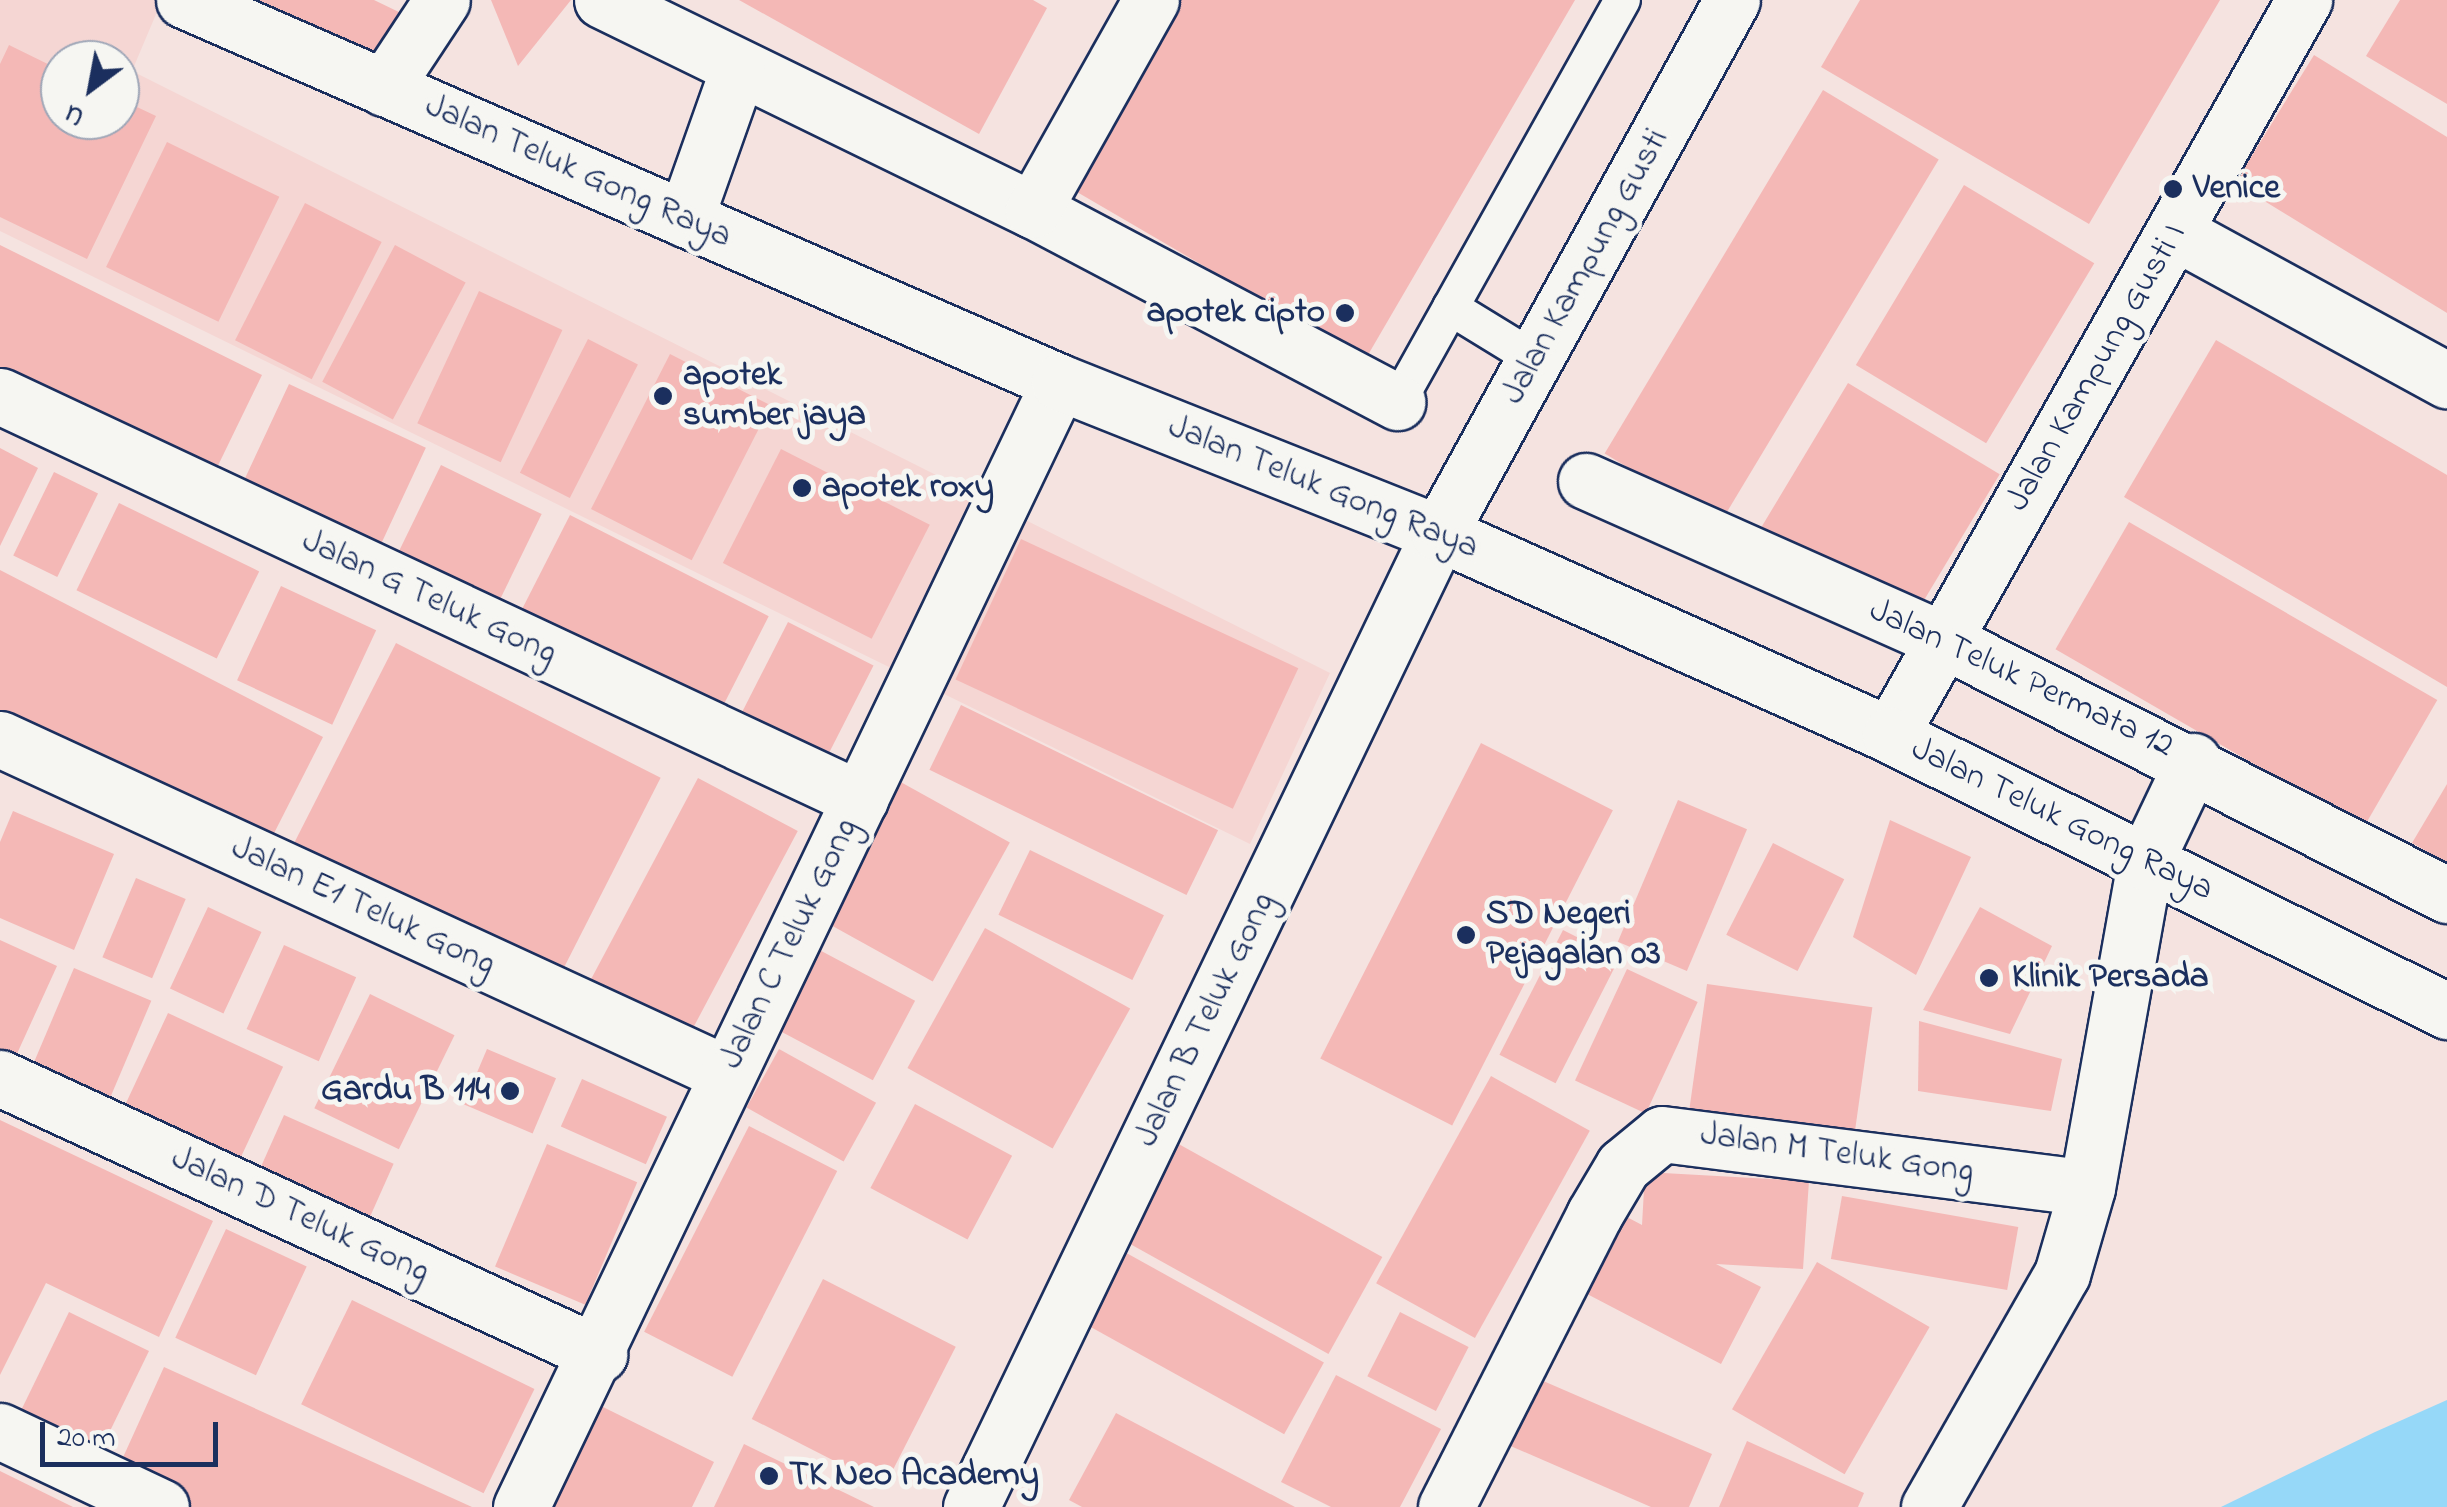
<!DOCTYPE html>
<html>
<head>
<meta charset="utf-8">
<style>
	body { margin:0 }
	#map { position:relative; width:2447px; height:1507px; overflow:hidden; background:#f5e3e0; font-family:"Indie Flower",sans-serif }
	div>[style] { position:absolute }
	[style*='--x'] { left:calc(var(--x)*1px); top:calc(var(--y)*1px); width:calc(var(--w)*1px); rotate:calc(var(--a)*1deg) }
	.built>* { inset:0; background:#f5d6d3 }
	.water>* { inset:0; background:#96d8f8 }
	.building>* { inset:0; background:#f4b8b6; transform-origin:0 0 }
	.roads { filter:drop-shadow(2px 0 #1b2f5e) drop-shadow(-2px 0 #1b2f5e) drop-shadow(0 2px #1b2f5e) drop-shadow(0 -2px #1b2f5e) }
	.lane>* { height:35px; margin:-17.5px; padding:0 17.5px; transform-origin:17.5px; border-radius:17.5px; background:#f6f6f2 }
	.street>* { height:55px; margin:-27.5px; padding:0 27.5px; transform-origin:27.5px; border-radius:27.5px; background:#f6f6f2 }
	.secondary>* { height:55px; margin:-27.5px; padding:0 27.5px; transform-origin:27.5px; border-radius:27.5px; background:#f6f6f2 }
	.dots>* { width:28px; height:28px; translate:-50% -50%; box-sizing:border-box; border:5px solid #f6f6f2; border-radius:50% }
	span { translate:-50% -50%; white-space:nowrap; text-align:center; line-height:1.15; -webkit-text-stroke:10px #f6f6f2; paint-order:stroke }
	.street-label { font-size:35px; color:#1b2f5e }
	.poi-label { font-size:35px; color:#1b2f5e; font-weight:700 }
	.left { translate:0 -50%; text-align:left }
	.right { translate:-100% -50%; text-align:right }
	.north { position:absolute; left:40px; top:40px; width:100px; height:100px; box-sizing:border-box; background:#f6f6f2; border:2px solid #9ea6b7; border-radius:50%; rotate:212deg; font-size:28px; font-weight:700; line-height:40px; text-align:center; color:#1b2f5e }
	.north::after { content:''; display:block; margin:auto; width:35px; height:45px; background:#1b2f5e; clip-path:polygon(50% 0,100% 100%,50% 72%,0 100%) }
	.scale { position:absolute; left:40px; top:1422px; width:178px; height:45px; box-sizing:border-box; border:5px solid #1b2f5e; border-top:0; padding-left:12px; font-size:30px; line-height:35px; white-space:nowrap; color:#1b2f5e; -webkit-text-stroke:8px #f6f6f2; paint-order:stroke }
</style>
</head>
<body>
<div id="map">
	<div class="built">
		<i style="clip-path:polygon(evenodd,0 0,162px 0,132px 71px,1330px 673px,1250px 844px,0 231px,0 0,60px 60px,120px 60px,120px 120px,60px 120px,60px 60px)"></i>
	</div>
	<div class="water">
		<i style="clip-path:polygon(2447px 1400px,2447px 1507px,2221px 1507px,2375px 1432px)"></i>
	</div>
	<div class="building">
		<i style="clip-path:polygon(254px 0,374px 0,403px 14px,377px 67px)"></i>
		<i style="clip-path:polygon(491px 0,571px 0,518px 66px)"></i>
		<i style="clip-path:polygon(739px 0,1033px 0,1047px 8px,979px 134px)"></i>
		<i style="clip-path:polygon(1172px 0,1575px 0,1365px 360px,1065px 185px)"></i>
		<i style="clip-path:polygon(1860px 0,2220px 0,2089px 224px,1821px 67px)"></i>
		<i style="clip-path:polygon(2400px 0,2447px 0,2447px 104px,2366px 56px)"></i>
		<i style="clip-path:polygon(9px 45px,60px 70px,60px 120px,120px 120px,120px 99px,156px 116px,87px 259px,0 217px,0 64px)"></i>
		<i style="clip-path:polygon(2314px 55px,2447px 137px,2447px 313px,2235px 183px)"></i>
		<i style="left:1823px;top:90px;width:135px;height:424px;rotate:31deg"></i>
		<i style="left:167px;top:142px;width:125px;height:139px;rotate:26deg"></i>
		<i style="left:1964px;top:185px;width:152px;height:210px;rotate:31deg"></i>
		<i style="left:305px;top:203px;width:86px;height:154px;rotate:27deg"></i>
		<i style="clip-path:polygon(0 245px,262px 375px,210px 482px,0 378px)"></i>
		<i style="left:395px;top:245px;width:80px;height:155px;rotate:28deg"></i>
		<i style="left:479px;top:291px;width:92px;height:146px;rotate:25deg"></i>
		<i style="left:588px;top:339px;width:56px;height:150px;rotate:27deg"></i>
		<i style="clip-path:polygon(2216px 340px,2447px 475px,2447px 687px,2124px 497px)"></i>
		<i style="left:670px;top:354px;width:113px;height:174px;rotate:27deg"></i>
		<i style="left:1848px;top:383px;width:177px;height:168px;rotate:31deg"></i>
		<i style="left:289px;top:384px;width:151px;height:130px;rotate:25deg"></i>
		<i style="clip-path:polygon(0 448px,38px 468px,0 546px)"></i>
		<i style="left:781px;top:449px;width:167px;height:128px;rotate:27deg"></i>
		<i style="left:441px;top:465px;width:112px;height:116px;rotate:26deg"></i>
		<i style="left:54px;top:472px;width:49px;height:93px;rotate:26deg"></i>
		<i style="left:119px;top:503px;width:156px;height:97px;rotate:26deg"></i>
		<i style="left:570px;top:515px;width:223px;height:115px;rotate:27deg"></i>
		<i style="left:2129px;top:522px;width:356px;height:147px;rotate:30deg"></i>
		<i style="left:1021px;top:539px;width:306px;height:155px;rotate:25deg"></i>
		<i style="clip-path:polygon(0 570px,323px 737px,266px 849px,0 712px)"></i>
		<i style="left:281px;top:586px;width:105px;height:104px;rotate:25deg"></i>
		<i style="left:788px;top:622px;width:96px;height:124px;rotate:27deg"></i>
		<i style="left:396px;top:643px;width:297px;height:235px;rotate:27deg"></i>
		<i style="left:961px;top:705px;width:286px;height:72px;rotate:26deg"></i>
		<i style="left:1481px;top:743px;width:148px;height:354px;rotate:27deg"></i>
		<i style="left:698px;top:778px;width:113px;height:244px;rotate:28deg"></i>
		<i style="left:897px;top:780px;width:129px;height:159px;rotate:29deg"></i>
		<i style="clip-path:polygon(2447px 784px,2447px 863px,2412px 843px)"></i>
		<i style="left:1678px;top:800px;width:75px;height:154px;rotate:23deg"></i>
		<i style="clip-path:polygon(13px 811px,114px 854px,74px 950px,0 918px,0 842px)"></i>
		<i style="clip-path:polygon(1890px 820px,1971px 857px,1916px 975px,1853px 937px)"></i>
		<i style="left:1773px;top:843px;width:80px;height:103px;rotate:27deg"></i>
		<i style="left:1030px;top:850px;width:149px;height:72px;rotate:26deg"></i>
		<i style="left:136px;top:878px;width:54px;height:86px;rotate:23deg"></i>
		<i style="left:208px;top:907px;width:59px;height:90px;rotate:25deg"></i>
		<i style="clip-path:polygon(1980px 907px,2052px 946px,2010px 1034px,1923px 1010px)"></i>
		<i style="left:985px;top:928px;width:166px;height:160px;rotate:29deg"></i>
		<i style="left:1563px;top:930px;width:63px;height:140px;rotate:27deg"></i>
		<i style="clip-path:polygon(0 940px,57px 966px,10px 1069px,0 1065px)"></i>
		<i style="left:284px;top:945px;width:79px;height:92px;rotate:24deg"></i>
		<i style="left:810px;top:945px;width:119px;height:90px;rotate:28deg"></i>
		<i style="left:74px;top:968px;width:84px;height:122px;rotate:23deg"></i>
		<i style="left:1627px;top:969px;width:78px;height:123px;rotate:25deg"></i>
		<i style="left:1707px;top:984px;width:167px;height:143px;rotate:8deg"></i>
		<i style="left:370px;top:994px;width:94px;height:127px;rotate:26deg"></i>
		<i style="left:168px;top:1013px;width:127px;height:118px;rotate:25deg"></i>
		<i style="clip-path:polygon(1919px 1021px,2062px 1059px,2051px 1111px,1918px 1091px)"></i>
		<i style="left:487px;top:1049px;width:75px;height:60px;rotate:23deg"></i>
		<i style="left:779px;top:1049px;width:111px;height:67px;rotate:29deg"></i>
		<i style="left:1491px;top:1076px;width:113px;height:237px;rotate:29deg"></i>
		<i style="left:582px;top:1079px;width:93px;height:52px;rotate:24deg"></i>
		<i style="left:915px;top:1104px;width:110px;height:95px;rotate:28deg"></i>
		<i style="left:284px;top:1115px;width:120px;height:72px;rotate:24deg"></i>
		<i style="clip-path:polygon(0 1120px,213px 1221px,159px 1337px,46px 1283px,0 1375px)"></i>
		<i style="left:749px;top:1126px;width:99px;height:231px;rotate:27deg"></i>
		<i style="left:1175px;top:1142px;width:237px;height:111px;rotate:29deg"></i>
		<i style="left:547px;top:1144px;width:98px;height:133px;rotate:23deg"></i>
		<i style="clip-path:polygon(1645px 1172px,1809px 1181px,1803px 1269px,1716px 1264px,1761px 1287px,1721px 1364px,1568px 1284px,1608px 1207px,1642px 1225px)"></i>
		<i style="left:1842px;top:1196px;width:179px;height:64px;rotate:10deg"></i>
		<i style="left:226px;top:1229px;width:89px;height:120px;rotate:25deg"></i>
		<i style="left:1121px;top:1250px;width:232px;height:82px;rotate:29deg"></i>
		<i style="left:1817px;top:1262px;width:130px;height:170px;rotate:30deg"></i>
		<i style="left:823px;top:1279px;width:149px;height:157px;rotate:27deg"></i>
		<i style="left:352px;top:1300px;width:203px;height:116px;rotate:26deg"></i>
		<i style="left:69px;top:1312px;width:89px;height:117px;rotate:26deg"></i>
		<i style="left:1400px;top:1312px;width:77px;height:72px;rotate:27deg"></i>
		<i style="clip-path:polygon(164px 1367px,472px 1507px,186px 1507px,115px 1475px)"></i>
		<i style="clip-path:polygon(1336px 1375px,1441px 1429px,1400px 1507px,1331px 1507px,1281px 1482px)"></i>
		<i style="clip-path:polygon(1534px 1377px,1712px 1454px,1689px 1507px,1651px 1507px,1506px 1444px)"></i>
		<i style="clip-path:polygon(599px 1405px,714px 1462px,692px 1507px,550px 1507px)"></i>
		<i style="clip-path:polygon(1116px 1413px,1295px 1507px,1082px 1507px,1069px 1500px)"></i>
		<i style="clip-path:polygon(1747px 1441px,1864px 1493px,1858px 1507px,1719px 1507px)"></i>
		<i style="clip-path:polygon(744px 1444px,874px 1507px,714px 1507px)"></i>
		<i style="clip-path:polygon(0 1471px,73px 1507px,0 1507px)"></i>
	</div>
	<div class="roads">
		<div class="lane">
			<i style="--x:1450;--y:307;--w:100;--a:31.5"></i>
			<i style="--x:1397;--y:402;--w:461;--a:-60.8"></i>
		</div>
		<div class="street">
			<i style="--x:602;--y:0;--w:479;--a:26"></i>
			<i style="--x:1033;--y:210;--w:412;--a:27.8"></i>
			<i style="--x:384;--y:88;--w:105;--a:-56.6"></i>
			<i style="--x:1033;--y:210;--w:241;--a:-60.7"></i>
			<i style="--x:685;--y:219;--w:156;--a:-70.5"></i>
			<i style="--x:2175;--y:232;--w:310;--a:28.6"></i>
			<i style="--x:0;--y:396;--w:950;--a:25.11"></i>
			<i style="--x:1586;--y:481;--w:391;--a:24"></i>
			<i style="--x:1943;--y:640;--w:565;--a:26.84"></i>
			<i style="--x:1890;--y:735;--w:844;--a:-60.61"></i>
			<i style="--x:0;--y:739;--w:800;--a:24.74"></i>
			<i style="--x:0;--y:1078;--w:660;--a:24.74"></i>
			<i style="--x:0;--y:1431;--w:178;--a:25.3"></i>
			<i style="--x:521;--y:1507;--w:1247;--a:-64.44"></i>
			<i style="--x:971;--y:1507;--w:1081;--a:-64.34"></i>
			<i style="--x:1446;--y:1507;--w:327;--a:-63.1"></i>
			<i style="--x:1594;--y:1215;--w:57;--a:-59.4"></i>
			<i style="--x:1623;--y:1166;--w:50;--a:-39.4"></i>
			<i style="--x:1662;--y:1134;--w:428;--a:7.2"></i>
			<i style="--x:1929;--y:1507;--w:268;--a:-60.3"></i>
			<i style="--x:2062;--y:1274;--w:90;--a:-73.8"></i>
			<i style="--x:2087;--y:1188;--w:331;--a:-79.9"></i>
			<i style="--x:2145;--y:862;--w:112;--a:-64.6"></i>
		</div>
		<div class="secondary">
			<i style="--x:184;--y:0;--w:955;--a:23.58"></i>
			<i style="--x:1059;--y:382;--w:409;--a:21.7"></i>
			<i style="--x:1439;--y:533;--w:494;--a:24.1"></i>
			<i style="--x:1890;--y:735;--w:622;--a:26.36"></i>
			<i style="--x:1439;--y:533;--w:608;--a:-61.2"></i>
		</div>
	</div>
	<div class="dots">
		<i style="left:2173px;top:189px;background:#1b2f5e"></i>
		<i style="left:1345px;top:313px;background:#1b2f5e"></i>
		<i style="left:663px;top:396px;background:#1b2f5e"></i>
		<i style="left:802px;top:488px;background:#1b2f5e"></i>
		<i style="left:1466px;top:935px;background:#1b2f5e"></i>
		<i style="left:1989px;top:978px;background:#1b2f5e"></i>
		<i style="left:510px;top:1091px;background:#1b2f5e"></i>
		<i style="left:769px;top:1476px;background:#1b2f5e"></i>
	</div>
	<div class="street-label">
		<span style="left:578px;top:172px;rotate:24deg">Jalan Teluk Gong Raya</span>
		<span style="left:1586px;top:267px;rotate:-61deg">Jalan Kampung Gusti</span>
		<span style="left:2097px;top:368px;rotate:-60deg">Jalan Kampung Gusti I</span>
		<span style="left:1323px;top:488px;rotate:22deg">Jalan Teluk Gong Raya</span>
		<span style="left:429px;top:598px;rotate:25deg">Jalan G Teluk Gong</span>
		<span style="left:2021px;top:679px;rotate:25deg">Jalan Teluk Permata 12</span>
		<span style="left:2062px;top:820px;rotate:26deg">Jalan Teluk Gong Raya</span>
		<span style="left:363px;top:907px;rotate:25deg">Jalan E1 Teluk Gong</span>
		<span style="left:790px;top:944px;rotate:-64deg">Jalan C Teluk Gong</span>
		<span style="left:1206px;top:1020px;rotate:-64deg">Jalan B Teluk Gong</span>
		<span style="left:1837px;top:1154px;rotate:8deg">Jalan M Teluk Gong</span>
		<span style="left:300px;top:1216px;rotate:25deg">Jalan D Teluk Gong</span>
	</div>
	<div class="poi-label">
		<span class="left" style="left:2193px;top:189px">Venice</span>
		<span class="right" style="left:1325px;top:313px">apotek cipto</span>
		<span class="left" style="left:683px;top:396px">apotek<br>sumber jaya</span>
		<span class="left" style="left:822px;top:488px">apotek roxy</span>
		<span class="left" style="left:1486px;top:935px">SD Negeri<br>Pejagalan 03</span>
		<span class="left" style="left:2012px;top:978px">Klinik Persada</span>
		<span class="right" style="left:490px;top:1091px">Gardu B 114</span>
		<span class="left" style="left:789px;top:1476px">TK Neo Academy</span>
	</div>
	<div class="north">U</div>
	<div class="scale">20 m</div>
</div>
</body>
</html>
